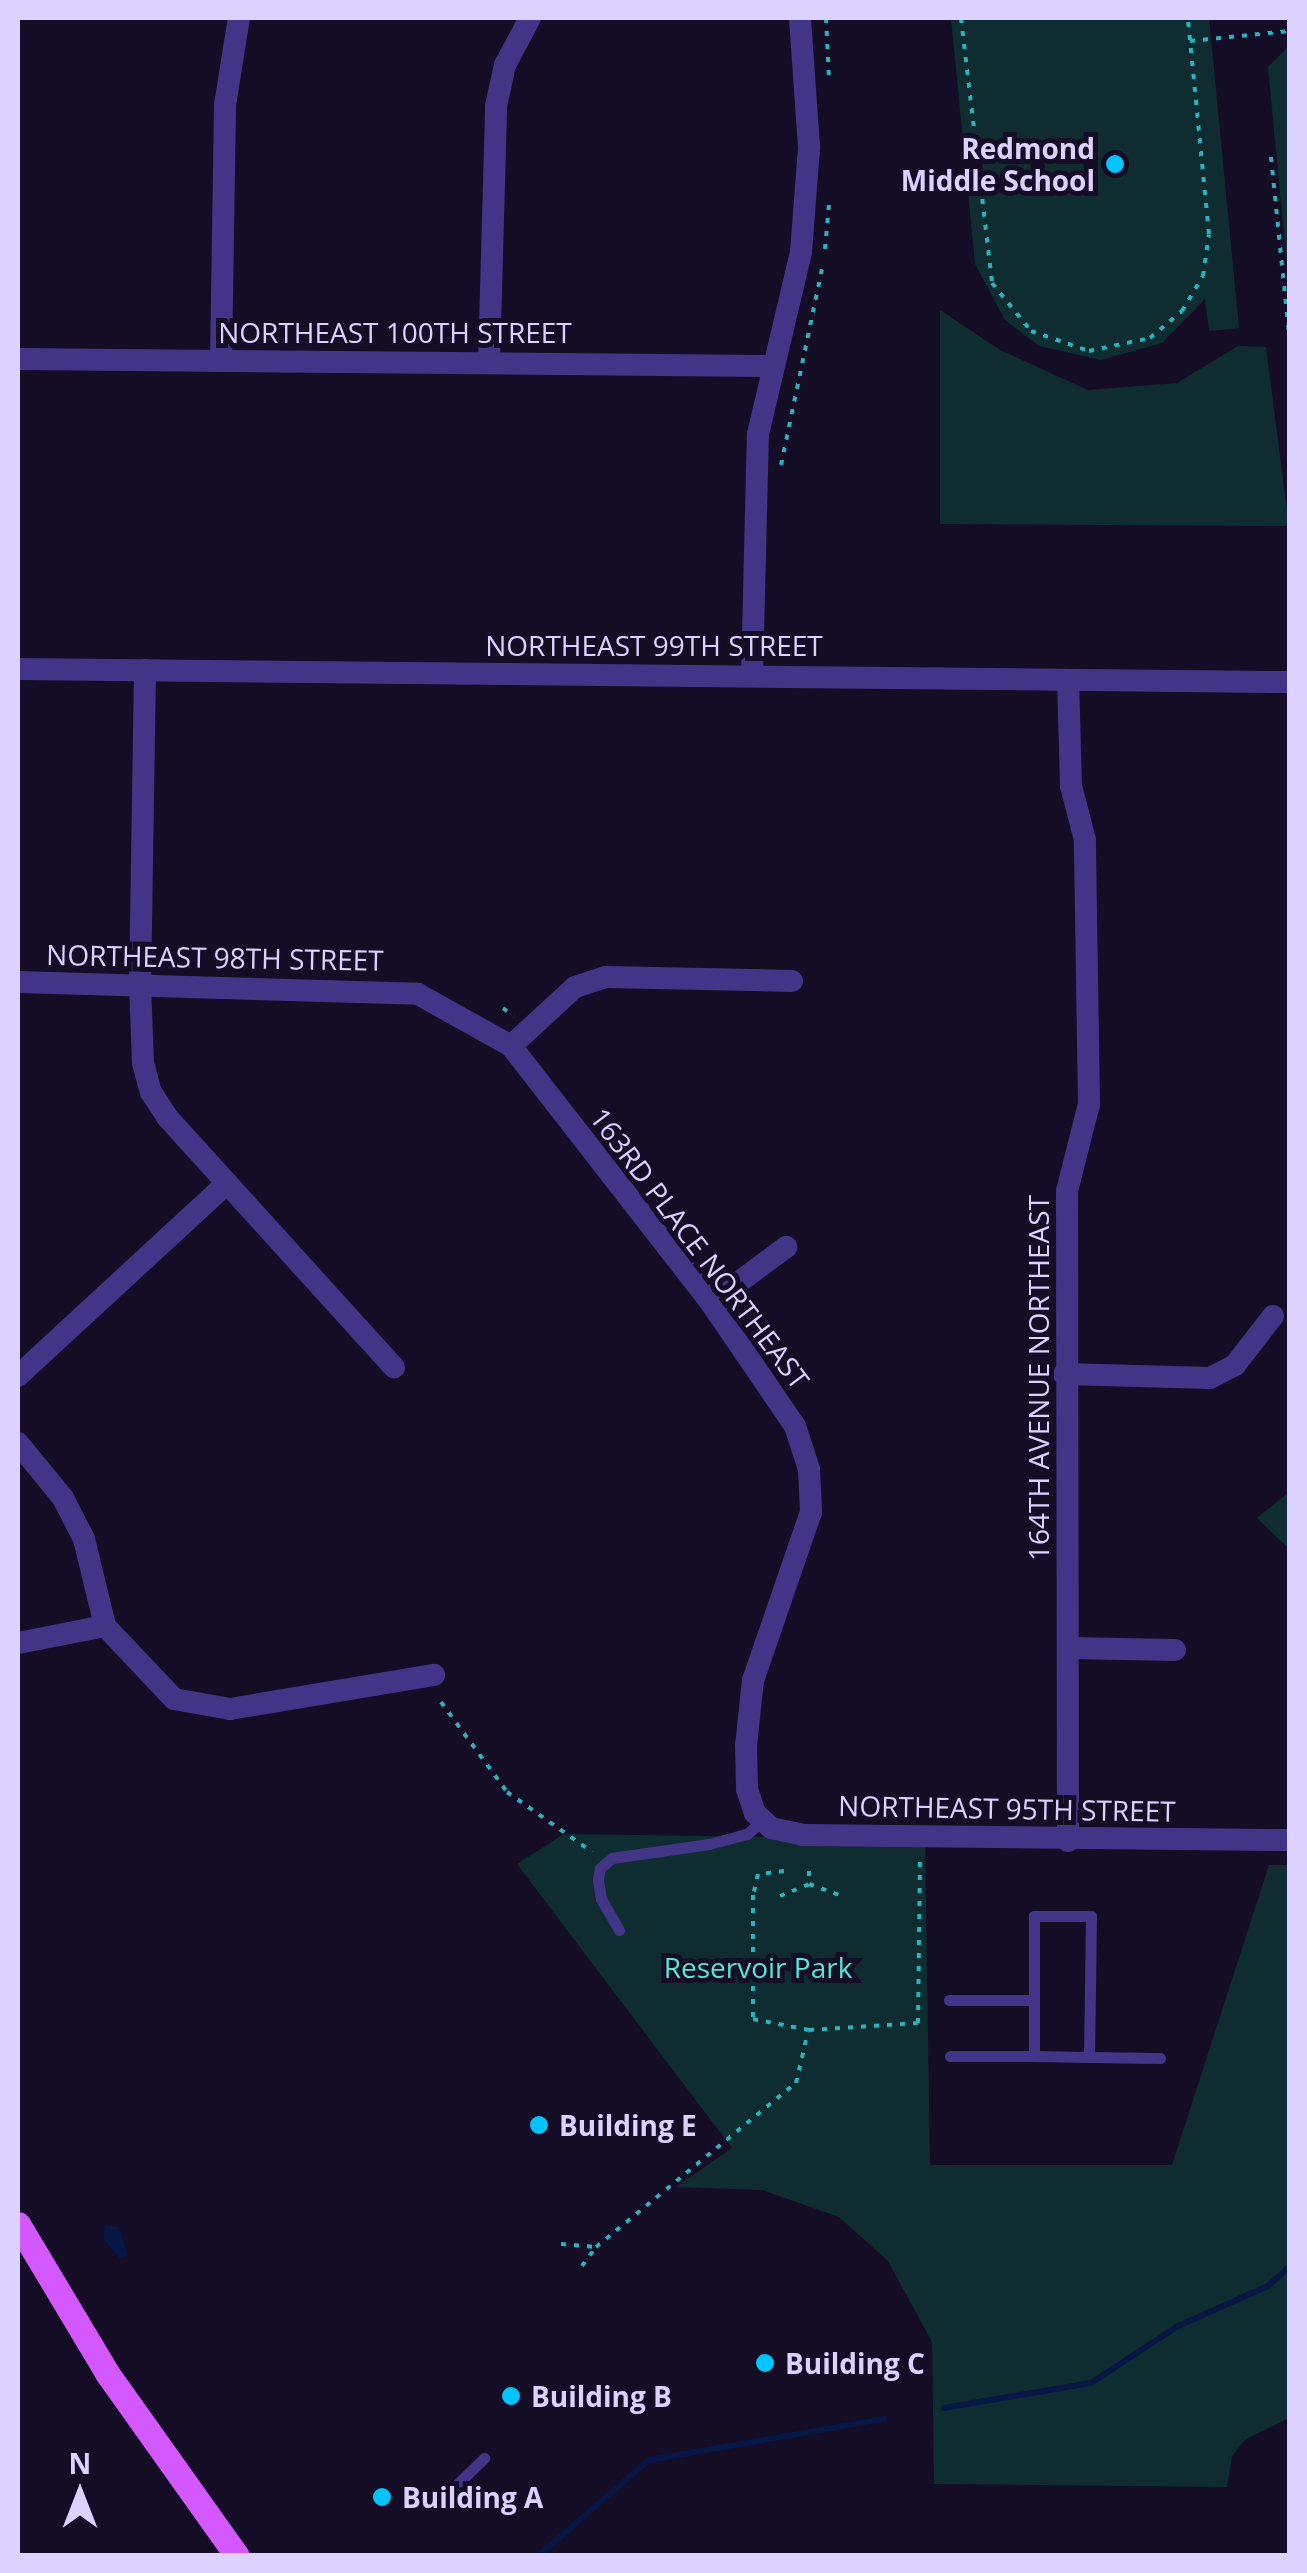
<!DOCTYPE html>
<html>
<head>
<meta charset="utf-8">
<style>
	body { margin:0 }
	#map { position:relative; width:1307px; height:2573px; overflow:hidden; background:#140d25; font-family:"Open Sans",sans-serif }
	div>[style] { position:absolute }
	[style*='--x'] { left:calc(var(--x)*1px); top:calc(var(--y)*1px); width:calc(var(--w)*1px); rotate:calc(var(--a)*1deg) }
	.green>* { inset:0; background:#0f2d30 }
	.water>* { inset:0; background:#061645 }
	.stream>* { height:6px; margin:-3px; padding:0 3px; transform-origin:3px; border-radius:3px; background:#061645 }
	.path>* { height:4px; margin-top:-2px; transform-origin:0; background:repeating-linear-gradient(90deg,#26b5be 0 5px,transparent 0 13px) }
	.service>* { height:11px; margin:-5.5px; padding:0 5.5px; transform-origin:5.5px; border-radius:5.5px; background:#423587 }
	.minor>* { height:22px; margin:-11px; padding:0 11px; transform-origin:11px; border-radius:11px; background:#423587 }
	.primary>* { height:25px; margin:-12.5px; padding:0 12.5px; transform-origin:12.5px; border-radius:12.5px; background:#d458ff }
	.dots>* { width:28px; height:28px; translate:-50% -50%; box-sizing:border-box; border:5px solid #140d25; border-radius:50% }
	span { translate:-50% -50%; white-space:nowrap; text-align:center; line-height:1.15; -webkit-text-stroke:10px #140d25; paint-order:stroke }
	.poi-label { font-size:28px; color:#dcd1ff; font-weight:700 }
	.right { translate:-100% -50%; text-align:right }
	.left { translate:0 -50%; text-align:left }
	.street-label { font-size:28px; color:#dcd1ff }
	.park-label { font-size:28px; color:#55e7d4 }
	.frame { position:absolute; inset:0; border:20px solid #dcd1ff; pointer-events:none }
	.north { position:absolute; left:30px; top:2443px; width:100px; height:100px; -webkit-text-stroke:8px #140d25; paint-order:stroke; rotate:0deg; font-size:28px; font-weight:700; line-height:40px; text-align:center; color:#dcd1ff }
	.north::after { content:''; display:block; margin:auto; width:35px; height:45px; background:#dcd1ff; clip-path:polygon(50% 0,100% 100%,50% 72%,0 100%) }
</style>
</head>
<body>
<div id="map">
	<div class="green">
		<i style="clip-path:polygon(951px 18px,1209px 18px,1239px 328px,1209px 331px,1205px 299px,1162px 343px,1101px 360px,1039px 346px,1005px 320px,975px 264px)"></i>
		<i style="clip-path:polygon(1289px 46px,1290px 46px,1289px 288px,1268px 67px)"></i>
		<i style="clip-path:polygon(940px 310px,1000px 350px,1088px 390px,1177px 383px,1238px 346px,1266px 347px,1289px 526px,940px 524px)"></i>
		<i style="clip-path:polygon(1289px 1492px,1289px 1549px,1257px 1518px)"></i>
		<i style="clip-path:polygon(564px 1834px,925px 1839px,930px 2165px,1172px 2165px,1269px 1865px,1289px 1865px,1289px 2418px,1246px 2439px,1232px 2456px,1227px 2487px,934px 2484px,932px 2342px,888px 2261px,839px 2217px,762px 2190px,676px 2187px,732px 2148px,517px 1864px)"></i>
	</div>
	<div class="water">
		<i style="clip-path:polygon(105px 2225px,119px 2227px,128px 2256px,119px 2258px,103px 2238px)"></i>
	</div>
	<div class="stream">
		<i style="--x:944;--y:2408;--w:149;--a:-9.7"></i>
		<i style="--x:1091;--y:2383;--w:104;--a:-33.2"></i>
		<i style="--x:1178;--y:2326;--w:98;--a:-24"></i>
		<i style="--x:1268;--y:2286;--w:30;--a:-42"></i>
		<i style="--x:538;--y:2556;--w:147;--a:-40.9"></i>
		<i style="--x:649;--y:2460;--w:239;--a:-9.9"></i>
	</div>
	<div class="path">
		<i style="--x:826;--y:18;--w:62;--a:87.2"></i>
		<i style="--x:961;--y:18;--w:267;--a:83.3"></i>
		<i style="--x:992;--y:283;--w:62;--a:50.9"></i>
		<i style="--x:1031;--y:331;--w:61;--a:19"></i>
		<i style="--x:1089;--y:351;--w:62;--a:-12"></i>
		<i style="--x:1150;--y:338;--w:42;--a:-40.2"></i>
		<i style="--x:1182;--y:311;--w:41;--a:-59"></i>
		<i style="--x:1203;--y:276;--w:42;--a:-81.9"></i>
		<i style="--x:1209;--y:234;--w:217;--a:-95.6"></i>
		<i style="--x:1190;--y:41;--w:100;--a:-5.7"></i>
		<i style="--x:1271;--y:157;--w:187;--a:84.2"></i>
		<i style="--x:825;--y:249;--w:45;--a:-84.9"></i>
		<i style="--x:781;--y:465;--w:200;--a:-78.2"></i>
		<i style="--x:776;--y:638;--w:20;--a:60"></i>
		<i style="--x:503;--y:1008;--w:13;--a:39"></i>
		<i style="--x:441;--y:1702;--w:112;--a:53.7"></i>
		<i style="--x:507;--y:1792;--w:104;--a:35.2"></i>
		<i style="--x:784;--y:1871;--w:26;--a:173"></i>
		<i style="--x:758;--y:1874;--w:22;--a:103"></i>
		<i style="--x:753;--y:1895;--w:124;--a:90"></i>
		<i style="--x:753;--y:2019;--w:57;--a:11.1"></i>
		<i style="--x:809;--y:2030;--w:109;--a:-3.7"></i>
		<i style="--x:918;--y:2023;--w:167;--a:-89.3"></i>
		<i style="--x:809;--y:1871;--w:13;--a:90"></i>
		<i style="--x:809;--y:1884;--w:37;--a:20"></i>
		<i style="--x:780;--y:1896;--w:31;--a:-22"></i>
		<i style="--x:561;--y:2244;--w:35;--a:5"></i>
		<i style="--x:582;--y:2266;--w:24;--a:-54"></i>
		<i style="--x:596;--y:2247;--w:259;--a:-39.4"></i>
		<i style="--x:796;--y:2083;--w:52;--a:-76.8"></i>
	</div>
	<div class="service">
		<i style="--x:1034;--y:1916;--w:57;--a:0"></i>
		<i style="--x:1091;--y:1916;--w:141;--a:90.8"></i>
		<i style="--x:1089;--y:2057;--w:55;--a:-179"></i>
		<i style="--x:1034;--y:2056;--w:140;--a:-90"></i>
		<i style="--x:619;--y:1930;--w:36;--a:-120"></i>
		<i style="--x:601;--y:1899;--w:19;--a:-99"></i>
		<i style="--x:598;--y:1880;--w:12;--a:-81"></i>
		<i style="--x:600;--y:1868;--w:16;--a:-40"></i>
		<i style="--x:612;--y:1858;--w:98;--a:-8.2"></i>
		<i style="--x:709;--y:1844;--w:39;--a:-15"></i>
		<i style="--x:747;--y:1834;--w:21;--a:-41"></i>
		<i style="--x:949;--y:2000;--w:85;--a:0"></i>
		<i style="--x:950;--y:2056;--w:84;--a:0"></i>
		<i style="--x:1089;--y:2057;--w:71;--a:0.8"></i>
		<i style="--x:437;--y:2504;--w:66;--a:-44.4"></i>
	</div>
	<div class="minor">
		<i style="--x:18;--y:359;--w:753;--a:0.53"></i>
		<i style="--x:221;--y:361;--w:256;--a:-89.1"></i>
		<i style="--x:225;--y:105;--w:88;--a:-80.9"></i>
		<i style="--x:489;--y:362;--w:256;--a:-88.4"></i>
		<i style="--x:496;--y:106;--w:42;--a:-77.6"></i>
		<i style="--x:505;--y:65;--w:53;--a:-62"></i>
		<i style="--x:18;--y:669;--w:1272;--a:0.59"></i>
		<i style="--x:145;--y:670;--w:315;--a:90.9"></i>
		<i style="--x:140;--y:985;--w:78;--a:87.8"></i>
		<i style="--x:143;--y:1063;--w:30;--a:75"></i>
		<i style="--x:151;--y:1092;--w:30;--a:57"></i>
		<i style="--x:167;--y:1117;--w:338;--a:47.8"></i>
		<i style="--x:752;--y:676;--w:242;--a:-88.6"></i>
		<i style="--x:758;--y:434;--w:187;--a:-76.7"></i>
		<i style="--x:801;--y:252;--w:105;--a:-85.6"></i>
		<i style="--x:809;--y:147;--w:129;--a:-94"></i>
		<i style="--x:18;--y:982;--w:400;--a:1.7"></i>
		<i style="--x:418;--y:994;--w:107;--a:29.2"></i>
		<i style="--x:511;--y:1046;--w:326;--a:52.1"></i>
		<i style="--x:711;--y:1303;--w:149;--a:55.7"></i>
		<i style="--x:795;--y:1426;--w:45;--a:72"></i>
		<i style="--x:809;--y:1469;--w:43;--a:87.3"></i>
		<i style="--x:811;--y:1512;--w:178;--a:109"></i>
		<i style="--x:753;--y:1680;--w:65;--a:96.1"></i>
		<i style="--x:746;--y:1745;--w:44;--a:88.7"></i>
		<i style="--x:747;--y:1789;--w:25;--a:72"></i>
		<i style="--x:755;--y:1813;--w:22;--a:43"></i>
		<i style="--x:771;--y:1828;--w:33;--a:12"></i>
		<i style="--x:803;--y:1835;--w:487;--a:0.6"></i>
		<i style="--x:511;--y:1046;--w:87;--a:-42.7"></i>
		<i style="--x:575;--y:987;--w:33;--a:-18"></i>
		<i style="--x:606;--y:977;--w:186;--a:1.2"></i>
		<i style="--x:711;--y:1303;--w:94;--a:-36.7"></i>
		<i style="--x:1064;--y:1374;--w:146;--a:1.6"></i>
		<i style="--x:1210;--y:1378;--w:28;--a:-27"></i>
		<i style="--x:1235;--y:1365;--w:62;--a:-52.2"></i>
		<i style="--x:18;--y:1376;--w:283;--a:-42.7"></i>
		<i style="--x:18;--y:1443;--w:71;--a:50.7"></i>
		<i style="--x:63;--y:1498;--w:46;--a:62.9"></i>
		<i style="--x:84;--y:1539;--w:89;--a:76.4"></i>
		<i style="--x:18;--y:1643;--w:89;--a:-11.1"></i>
		<i style="--x:105;--y:1626;--w:100;--a:46.6"></i>
		<i style="--x:174;--y:1699;--w:57;--a:10.1"></i>
		<i style="--x:230;--y:1709;--w:207;--a:-9.5"></i>
		<i style="--x:1069;--y:1648;--w:106;--a:1.1"></i>
		<i style="--x:1068;--y:1841;--w:650;--a:-90.09"></i>
		<i style="--x:1067;--y:1191;--w:90;--a:-75.8"></i>
		<i style="--x:1089;--y:1104;--w:264;--a:-90.9"></i>
		<i style="--x:1085;--y:840;--w:56;--a:-104.5"></i>
		<i style="--x:1071;--y:786;--w:106;--a:-91.6"></i>
	</div>
	<div class="primary">
		<i style="--x:18;--y:2224;--w:174;--a:59.1"></i>
		<i style="--x:107;--y:2373;--w:224;--a:54.6"></i>
	</div>
	<div class="dots">
		<i style="left:1115px;top:164px;background:#00c5fc"></i>
		<i style="left:539px;top:2125px;background:#00c5fc"></i>
		<i style="left:765px;top:2363px;background:#00c5fc"></i>
		<i style="left:511px;top:2396px;background:#00c5fc"></i>
		<i style="left:382px;top:2497px;background:#00c5fc"></i>
	</div>
	<div class="poi-label">
		<span class="right" style="left:1095px;top:164px">Redmond<br>Middle School</span>
		<span class="left" style="left:559px;top:2125px">Building E</span>
		<span class="left" style="left:785px;top:2363px">Building C</span>
		<span class="left" style="left:531px;top:2396px">Building B</span>
		<span class="left" style="left:402px;top:2497px">Building A</span>
	</div>
	<div class="street-label">
		<span style="left:395px;top:332px">NORTHEAST 100TH STREET</span>
		<span style="left:654px;top:645px">NORTHEAST 99TH STREET</span>
		<span style="left:215px;top:957px;rotate:1deg">NORTHEAST 98TH STREET</span>
		<span style="left:700px;top:1248px;rotate:53deg">163RD PLACE NORTHEAST</span>
		<span style="left:1038px;top:1378px;rotate:-90deg">164TH AVENUE NORTHEAST</span>
		<span style="left:1007px;top:1808px;rotate:1deg">NORTHEAST 95TH STREET</span>
	</div>
	<div class="park-label">
		<span style="left:758px;top:1967px">Reservoir Park</span>
	</div>
	<div class="frame"></div>
	<div class="north">N</div>
</div>
</body>
</html>
